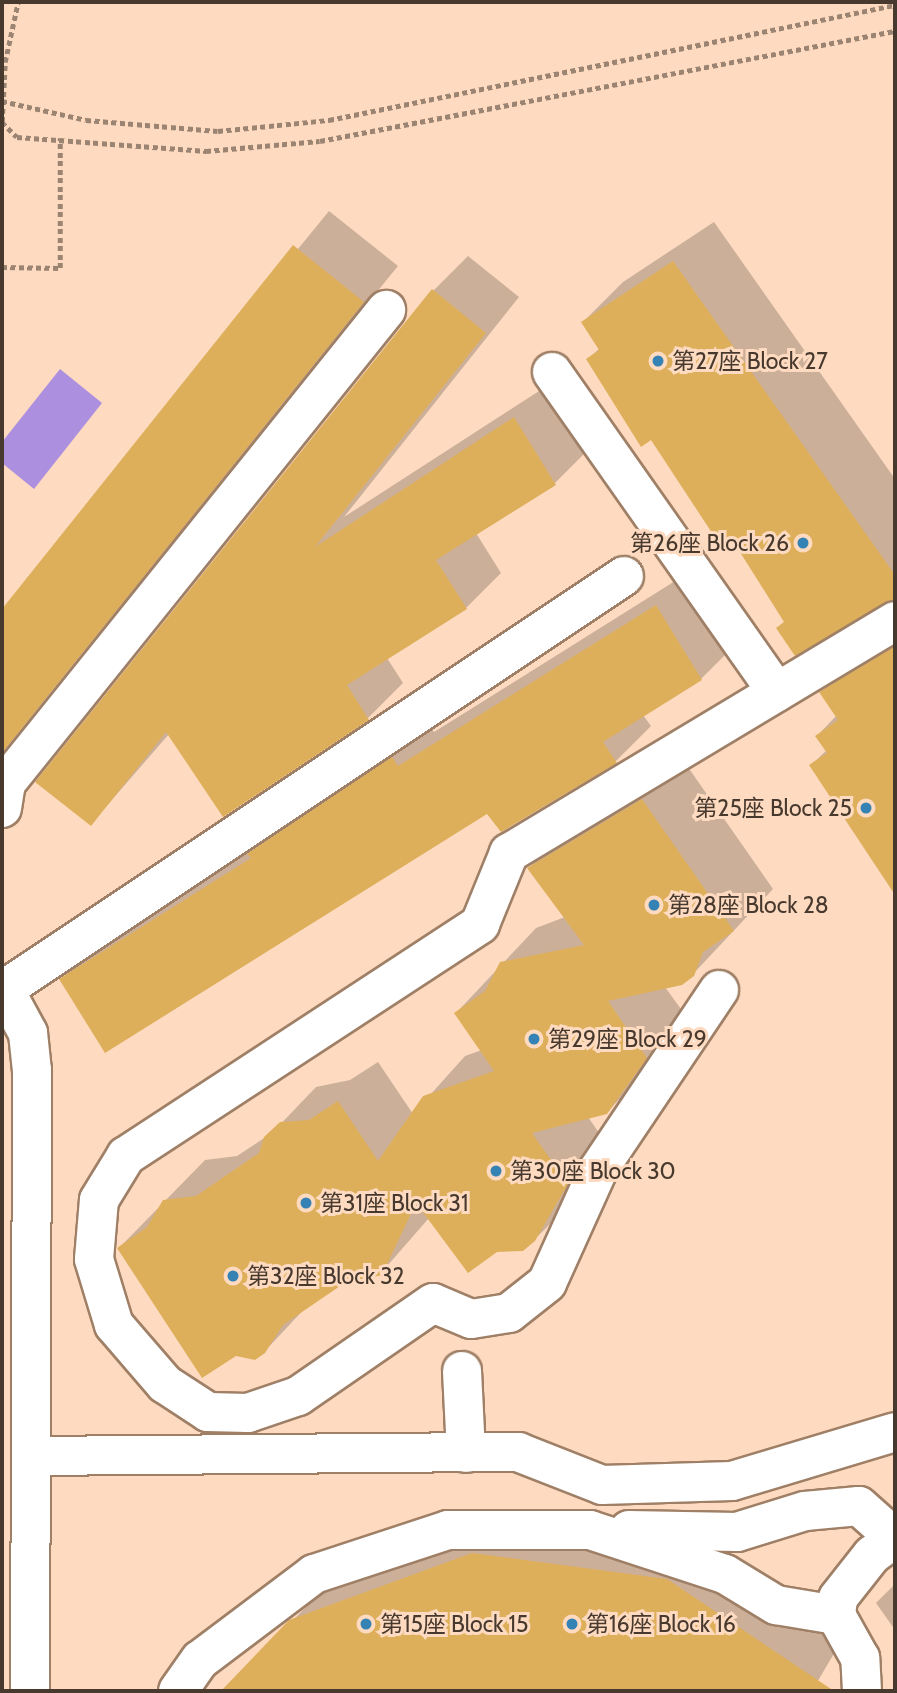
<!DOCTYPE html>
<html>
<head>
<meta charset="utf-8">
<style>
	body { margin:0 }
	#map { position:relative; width:897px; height:1693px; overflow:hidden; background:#fedbc0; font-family:Cabin,"Noto Sans SC",sans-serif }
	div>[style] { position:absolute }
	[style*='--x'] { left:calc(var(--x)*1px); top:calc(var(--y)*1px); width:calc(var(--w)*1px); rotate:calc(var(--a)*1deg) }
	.water>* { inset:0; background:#ac8fde }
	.shadow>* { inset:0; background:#0003 }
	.building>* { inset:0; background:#deaf5b }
	.path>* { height:4.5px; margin-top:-2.25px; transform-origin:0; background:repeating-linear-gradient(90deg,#9c8472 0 5px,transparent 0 8.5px) }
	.roads { filter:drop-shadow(2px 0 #9f8067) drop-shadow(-2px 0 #9f8067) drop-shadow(0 2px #9f8067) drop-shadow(0 -2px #9f8067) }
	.minor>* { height:38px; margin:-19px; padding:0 19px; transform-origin:19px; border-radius:19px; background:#fff }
	.dots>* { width:19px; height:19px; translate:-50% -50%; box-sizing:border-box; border:4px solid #fedbc0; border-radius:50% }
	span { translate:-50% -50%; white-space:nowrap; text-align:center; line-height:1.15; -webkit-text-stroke:6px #fedbc0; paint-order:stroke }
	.poi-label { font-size:23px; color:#47392e }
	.left { translate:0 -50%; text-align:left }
	.right { translate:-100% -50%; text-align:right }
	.frame { position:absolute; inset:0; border:4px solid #47392e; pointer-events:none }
</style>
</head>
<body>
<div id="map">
	<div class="water">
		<i style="clip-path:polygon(60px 369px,102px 403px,34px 489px,2px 463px,2px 442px)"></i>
	</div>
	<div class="shadow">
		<i style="clip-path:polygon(329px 211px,398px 266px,2px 751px,2px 611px)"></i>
		<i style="clip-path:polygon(714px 222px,895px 479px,895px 583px,870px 608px,785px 621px,740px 548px,588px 359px,600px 348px,583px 322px,623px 282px)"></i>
		<i style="clip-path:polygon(468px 256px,519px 297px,344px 517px,550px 384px,590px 448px,555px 483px,476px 533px,501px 573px,466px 608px,387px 658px,403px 683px,368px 718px,169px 734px,91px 824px,433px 291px)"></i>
		<i style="clip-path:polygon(691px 571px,736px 644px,701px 679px,643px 715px,651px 726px,616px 761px,501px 830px,488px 812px,61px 980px,96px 945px,428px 723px,434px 732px)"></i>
		<i style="clip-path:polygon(895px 632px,895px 892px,811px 765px,827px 750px,817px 736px,837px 715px,822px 692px,862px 652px)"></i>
		<i style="clip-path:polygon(683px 760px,773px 889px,693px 974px,665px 987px,686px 1016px,646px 1072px,606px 1113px,588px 1117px,606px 1143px,575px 1199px,534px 1240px,429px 1218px,381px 1273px,342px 1283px,308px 1305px,264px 1352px,119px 1248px,205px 1160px,237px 1156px,272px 1133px,316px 1087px,350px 1080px,378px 1062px,413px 1114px,465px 1056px,482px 1050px,456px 1013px,536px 928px,565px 917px,529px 868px,569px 828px)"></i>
		<i style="clip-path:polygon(503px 1524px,697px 1550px,839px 1645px,812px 1691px,226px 1691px,321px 1591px)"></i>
		<i style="clip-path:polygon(895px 1584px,895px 1630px,876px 1603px)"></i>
	</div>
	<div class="building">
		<i style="clip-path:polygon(293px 245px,364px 302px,2px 753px,2px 609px)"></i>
		<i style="clip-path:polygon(673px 261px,895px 575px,895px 599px,795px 656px,776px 628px,784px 622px,738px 549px,723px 534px,716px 539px,651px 440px,641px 447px,586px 359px,599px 350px,581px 322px)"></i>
		<i style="clip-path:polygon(432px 289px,486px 333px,315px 547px,514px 417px,556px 485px,436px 560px,467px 609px,347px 685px,369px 720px,223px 817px,166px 732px,91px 826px,35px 782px)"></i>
		<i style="clip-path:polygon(656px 605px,702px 680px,603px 742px,617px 763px,501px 832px,487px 814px,105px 1053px,59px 979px,251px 858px,247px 854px,392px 757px,398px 766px)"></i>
		<i style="clip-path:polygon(895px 646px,895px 895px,809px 765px,827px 753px,815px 736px,838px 720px,819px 692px)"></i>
		<i style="clip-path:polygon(642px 799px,734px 931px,703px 952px,694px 976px,682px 985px,608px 1001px,647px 1058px,607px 1114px,532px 1133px,568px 1184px,535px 1241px,523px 1251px,497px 1252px,468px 1273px,416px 1203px,382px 1275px,343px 1284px,283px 1325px,265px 1353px,255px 1360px,236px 1356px,202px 1378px,117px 1248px,147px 1227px,163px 1200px,196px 1196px,259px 1153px,264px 1137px,280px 1122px,309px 1120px,338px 1101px,378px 1161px,423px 1096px,494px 1071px,454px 1013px,485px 991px,500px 962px,584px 945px,527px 868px)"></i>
		<i style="clip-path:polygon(472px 1553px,667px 1579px,834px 1691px,221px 1691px,289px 1620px)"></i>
	</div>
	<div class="path">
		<i style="--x:2;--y:101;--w:86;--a:12.7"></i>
		<i style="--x:86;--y:120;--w:132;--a:4.8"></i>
		<i style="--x:218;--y:131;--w:112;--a:-5.7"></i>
		<i style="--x:329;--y:120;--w:578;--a:-11.49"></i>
		<i style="--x:2;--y:122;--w:21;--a:45"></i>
		<i style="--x:17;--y:137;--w:190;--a:4.2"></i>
		<i style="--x:206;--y:151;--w:114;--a:-5"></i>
		<i style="--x:320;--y:141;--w:585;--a:-10.83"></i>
		<i style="--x:2;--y:122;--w:60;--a:-87.1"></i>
		<i style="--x:5;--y:62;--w:61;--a:-77.8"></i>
		<i style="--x:2;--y:267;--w:58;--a:1"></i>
		<i style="--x:60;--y:268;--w:130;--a:-90"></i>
	</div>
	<div class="roads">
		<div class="minor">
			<i style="--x:552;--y:372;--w:391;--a:54.9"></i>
			<i style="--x:2;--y:808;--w:25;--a:-81"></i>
			<i style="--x:6;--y:783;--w:607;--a:-51.22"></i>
			<i style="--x:2;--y:985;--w:55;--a:61.6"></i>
			<i style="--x:28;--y:1033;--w:37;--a:84"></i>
			<i style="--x:32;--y:1070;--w:621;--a:90.18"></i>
			<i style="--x:5;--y:989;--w:744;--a:-33.71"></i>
			<i style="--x:719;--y:990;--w:217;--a:123.9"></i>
			<i style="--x:598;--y:1170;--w:124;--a:114.3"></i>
			<i style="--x:547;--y:1283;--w:48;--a:141.7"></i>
			<i style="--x:509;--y:1313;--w:38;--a:171"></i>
			<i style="--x:471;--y:1319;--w:41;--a:-157.2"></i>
			<i style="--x:433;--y:1303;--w:164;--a:145.4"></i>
			<i style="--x:298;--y:1396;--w:53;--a:161.2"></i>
			<i style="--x:248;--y:1413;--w:40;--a:-178.6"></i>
			<i style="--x:208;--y:1412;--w:51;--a:-146.9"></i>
			<i style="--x:165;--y:1384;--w:78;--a:-130.8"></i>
			<i style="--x:114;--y:1325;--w:69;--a:-106.9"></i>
			<i style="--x:94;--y:1259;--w:59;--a:-85.2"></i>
			<i style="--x:99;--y:1200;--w:52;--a:-58.5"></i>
			<i style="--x:126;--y:1156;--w:423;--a:-33.2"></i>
			<i style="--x:480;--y:924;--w:77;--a:-67.8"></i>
			<i style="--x:509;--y:853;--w:450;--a:-31"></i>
			<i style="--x:462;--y:1371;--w:82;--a:87.2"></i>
			<i style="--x:31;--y:1456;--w:487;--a:-0.5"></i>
			<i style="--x:518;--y:1452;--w:90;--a:21.4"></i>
			<i style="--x:602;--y:1485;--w:130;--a:-1.8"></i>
			<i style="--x:732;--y:1481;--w:170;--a:-16.7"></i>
			<i style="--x:629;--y:1530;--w:108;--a:1.1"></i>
			<i style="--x:737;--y:1532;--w:71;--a:-17.2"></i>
			<i style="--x:805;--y:1511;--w:54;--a:-5.3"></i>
			<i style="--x:859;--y:1506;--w:48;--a:41.6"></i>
			<i style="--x:178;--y:1691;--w:38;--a:-55"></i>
			<i style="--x:200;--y:1660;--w:143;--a:-37"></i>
			<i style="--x:314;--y:1574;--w:141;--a:-18.2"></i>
			<i style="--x:448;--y:1530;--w:142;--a:0"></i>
			<i style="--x:590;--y:1530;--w:142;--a:18.1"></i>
			<i style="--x:725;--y:1574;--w:60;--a:31.3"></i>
			<i style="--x:776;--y:1605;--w:61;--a:9.5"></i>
			<i style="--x:862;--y:1691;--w:33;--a:-93"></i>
			<i style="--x:860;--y:1658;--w:49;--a:-119.2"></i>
			<i style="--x:836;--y:1615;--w:17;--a:-83"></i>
			<i style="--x:838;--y:1598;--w:55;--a:-51.7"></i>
			<i style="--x:872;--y:1555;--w:29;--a:-36"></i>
		</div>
	</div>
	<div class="dots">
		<i style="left:658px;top:361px;background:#3583b5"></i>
		<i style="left:803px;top:543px;background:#3583b5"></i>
		<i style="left:866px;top:808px;background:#3583b5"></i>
		<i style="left:654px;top:905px;background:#3583b5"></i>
		<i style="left:534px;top:1039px;background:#3583b5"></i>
		<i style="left:496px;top:1171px;background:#3583b5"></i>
		<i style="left:306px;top:1203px;background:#3583b5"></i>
		<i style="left:233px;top:1276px;background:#3583b5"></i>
		<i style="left:366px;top:1624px;background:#3583b5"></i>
		<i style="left:572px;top:1624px;background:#3583b5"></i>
	</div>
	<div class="poi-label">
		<span class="left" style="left:672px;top:361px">第27座 Block 27</span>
		<span class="right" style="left:789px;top:543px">第26座 Block 26</span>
		<span class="right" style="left:852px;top:808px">第25座 Block 25</span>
		<span class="left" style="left:668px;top:905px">第28座 Block 28</span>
		<span class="left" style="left:548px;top:1039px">第29座 Block 29</span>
		<span class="left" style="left:510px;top:1171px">第30座 Block 30</span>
		<span class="left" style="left:320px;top:1203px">第31座 Block 31</span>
		<span class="left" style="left:247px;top:1276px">第32座 Block 32</span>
		<span class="left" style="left:380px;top:1624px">第15座 Block 15</span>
		<span class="left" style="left:586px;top:1624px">第16座 Block 16</span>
	</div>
	<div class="frame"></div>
</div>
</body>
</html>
